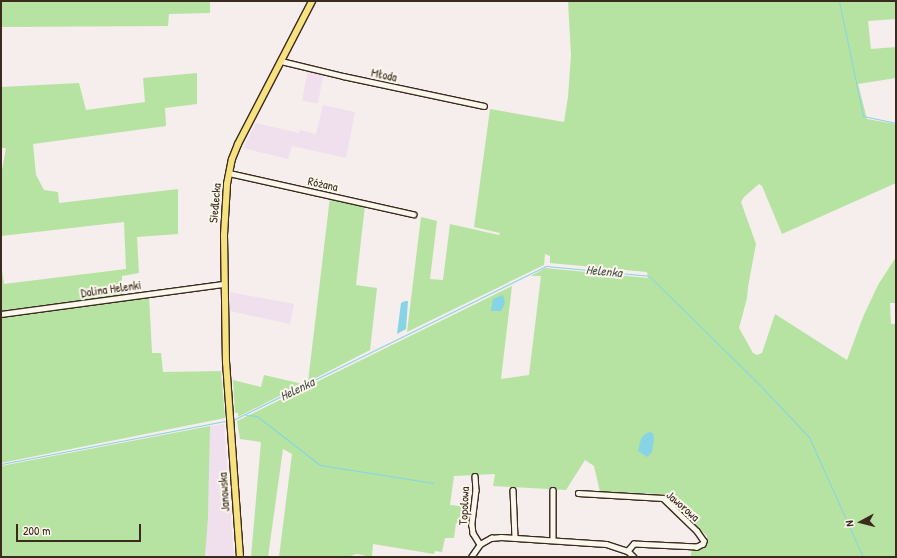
<!DOCTYPE html>
<html>
<head>
<meta charset="utf-8">
<style>
	body { margin:0 }
	#map { position:relative; width:897px; height:558px; overflow:hidden; background:#f6eded; font-family:"Patrick Hand",sans-serif }
	div>[style] { position:absolute }
	[style*='--x'] { left:calc(var(--x)*1px); top:calc(var(--y)*1px); width:calc(var(--w)*1px); rotate:calc(var(--a)*1deg) }
	.built>* { inset:0; background:#f0e0ee; transform-origin:0 0 }
	.green>* { inset:0; background:#b6e3a1 }
	.water>* { inset:0; background:#86d4e5 }
	.stream>* { height:1px; margin:-0.5px; padding:0 0.5px; transform-origin:0.5px; border-radius:0.5px; background:#86d4e5 }
	.roads { filter:drop-shadow(1px 0 #3b2a1e) drop-shadow(-1px 0 #3b2a1e) drop-shadow(0 1px #3b2a1e) drop-shadow(0 -1px #3b2a1e) }
	.minor>* { height:4.5px; margin:-2.25px; padding:0 2.25px; transform-origin:2.25px; border-radius:2.25px; background:#fbf7ec }
	.major>* { height:6px; margin:-3px; padding:0 3px; transform-origin:3px; border-radius:3px; background:#f7e281 }
	span { translate:-50% -50%; white-space:nowrap; text-align:center; line-height:1.15; -webkit-text-stroke:4px #fbf7ec; paint-order:stroke }
	.street-label { font-size:12px; color:#3b2a1e }
	.water-label { font-size:13px; color:#4e5450; font-style:italic }
	.frame { position:absolute; inset:0; border:2px solid #3b2a1e; pointer-events:none }
	.north { position:absolute; left:841px; top:502px; width:40px; height:40px; -webkit-text-stroke:3px #fbf7ec; paint-order:stroke; rotate:263deg; font-size:11px; font-weight:700; line-height:16px; text-align:center; color:#3b2a1e }
	.north::after { content:''; display:block; margin:auto; width:14px; height:18px; background:#3b2a1e; clip-path:polygon(50% 0,100% 100%,50% 72%,0 100%) }
	.scale { position:absolute; left:16px; top:524px; width:125px; height:18px; box-sizing:border-box; border:2px solid #3b2a1e; border-top:0; padding-left:5px; font-size:12px; line-height:14px; white-space:nowrap; color:#3b2a1e; -webkit-text-stroke:3px #fbf7ec; paint-order:stroke }
</style>
</head>
<body>
<div id="map">
	<div class="built">
		<i style="left:308px;top:70px;width:16px;height:31px;rotate:11deg"></i>
		<i style="clip-path:polygon(323px 105px,355px 112px,346px 158px,292px 146px,288px 159px,243px 148px,256px 123px,299px 133px,300px 130px,316px 134px)"></i>
		<i style="clip-path:polygon(230px 292px,294px 304px,290px 324px,230px 311px)"></i>
		<i style="clip-path:polygon(224px 424px,234px 557px,205px 557px,208px 518px,210px 426px)"></i>
	</div>
	<div class="green">
		<i style="clip-path:polygon(1px 1px,210px 1px,210px 13px,169px 14px,168px 26px,1px 27px)"></i>
		<i style="clip-path:polygon(568px 1px,896px 1px,896px 19px,868px 21px,871px 49px,896px 47px,896px 78px,858px 84px,867px 119px,896px 124px,896px 183px,782px 234px,762px 186px,759px 184px,744px 197px,741px 202px,756px 244px,748px 287px,747px 298px,739px 328px,753px 353px,757px 355px,762px 353px,775px 314px,847px 360px,863px 317px,878px 285px,896px 257px,896px 303px,890px 303px,891px 324px,896px 324px,896px 557px,691px 557px,691px 552px,693px 549px,702px 549px,706px 545px,707px 536px,663px 494px,600px 492px,594px 466px,585px 460px,566px 490px,493px 486px,495px 474px,454px 476px,450px 505px,472px 507px,470px 524px,456px 523px,454px 538px,445px 538px,442px 552px,435px 551px,434px 554px,373px 544px,372px 557px,357px 554px,347px 557px,279px 557px,292px 454px,283px 449px,268px 557px,251px 557px,261px 442px,240px 439px,237px 421px,512px 286px,501px 379px,529px 375px,541px 276px,531px 276px,545px 268px,648px 278px,647px 272px,550px 263px,550px 256px,545px 254px,544px 265px,407px 332px,421px 217px,437px 221px,430px 279px,443px 280px,450px 224px,499px 235px,500px 233px,474px 227px,490px 109px,564px 122px,568px 97px,571px 55px)"></i>
		<i style="clip-path:polygon(197px 73px,197px 104px,165px 108px,166px 126px,33px 144px,36px 175px,44px 190px,58px 192px,59px 203px,178px 189px,178px 234px,137px 237px,139px 273px,122px 276px,122px 295px,1px 311px,1px 264px,4px 284px,126px 269px,124px 222px,1px 236px,1px 176px,6px 148px,1px 148px,1px 87px,79px 83px,86px 110px,145px 102px,143px 78px)"></i>
		<i style="clip-path:polygon(330px 197px,365px 205px,356px 285px,377px 288px,370px 350px,308px 382px)"></i>
		<i style="clip-path:polygon(149px 295px,152px 353px,161px 353px,163px 372px,221px 371px,225px 418px,1px 463px,1px 315px)"></i>
		<i style="clip-path:polygon(264px 375px,303px 384px,238px 417px,238px 413px,235px 413px,233px 380px,261px 387px)"></i>
		<i style="clip-path:polygon(210px 426px,208px 518px,205px 557px,1px 557px,1px 466px)"></i>
	</div>
	<div class="water">
		<i style="clip-path:polygon(503px 295px,505px 303px,501px 311px,491px 311px,493px 299px)"></i>
		<i style="clip-path:polygon(405px 301px,408px 301px,406px 329px,397px 334px,401px 303px)"></i>
		<i style="clip-path:polygon(649px 432px,653px 433px,654px 439px,652px 452px,647px 457px,638px 451px,641px 439px,644px 435px)"></i>
	</div>
	<div class="stream">
		<i style="--x:839;--y:1;--w:117;--a:78.2"></i>
		<i style="--x:863;--y:116;--w:34;--a:12"></i>
		<i style="--x:246;--y:415;--w:11;--a:5"></i>
		<i style="--x:257;--y:416;--w:6;--a:39"></i>
		<i style="--x:262;--y:420;--w:73;--a:37.8"></i>
		<i style="--x:320;--y:465;--w:115;--a:9"></i>
		<i style="--x:235;--y:419;--w:347;--a:-26.2"></i>
		<i style="--x:546;--y:266;--w:103;--a:5.5"></i>
		<i style="--x:649;--y:276;--w:154;--a:44.5"></i>
		<i style="--x:759;--y:384;--w:73;--a:46.7"></i>
		<i style="--x:809;--y:437;--w:132;--a:65.8"></i>
		<i style="--x:1;--y:464;--w:228;--a:-10.9"></i>
	</div>
	<div class="roads">
		<div class="minor">
			<i style="--x:281;--y:61;--w:64;--a:13.6"></i>
			<i style="--x:343;--y:76;--w:144;--a:12"></i>
			<i style="--x:229;--y:173;--w:189;--a:12.6"></i>
			<i style="--x:1;--y:314;--w:225;--a:-7.7"></i>
			<i style="--x:475;--y:476;--w:14;--a:86"></i>
			<i style="--x:476;--y:490;--w:35;--a:97"></i>
			<i style="--x:472;--y:525;--w:8;--a:83"></i>
			<i style="--x:473;--y:533;--w:13;--a:58"></i>
			<i style="--x:513;--y:490;--w:48;--a:87.6"></i>
			<i style="--x:553;--y:490;--w:50;--a:90"></i>
			<i style="--x:578;--y:493;--w:85;--a:3.4"></i>
			<i style="--x:663;--y:498;--w:47;--a:44.1"></i>
			<i style="--x:697;--y:531;--w:12;--a:55"></i>
			<i style="--x:704;--y:541;--w:3;--a:108"></i>
			<i style="--x:703;--y:544;--w:7;--a:153"></i>
			<i style="--x:697;--y:547;--w:63;--a:-177.3"></i>
			<i style="--x:634;--y:544;--w:9;--a:131"></i>
			<i style="--x:471;--y:557;--w:16;--a:-55"></i>
			<i style="--x:480;--y:544;--w:13;--a:-29"></i>
			<i style="--x:491;--y:538;--w:10;--a:-6"></i>
			<i style="--x:501;--y:537;--w:105;--a:3.8"></i>
			<i style="--x:606;--y:544;--w:23;--a:18"></i>
			<i style="--x:628;--y:551;--w:8;--a:45"></i>
		</div>
		<div class="major">
			<i style="--x:240;--y:557;--w:195;--a:-94.1"></i>
			<i style="--x:226;--y:363;--w:128;--a:-90.9"></i>
			<i style="--x:224;--y:235;--w:51;--a:-86.6"></i>
			<i style="--x:227;--y:184;--w:25;--a:-79"></i>
			<i style="--x:232;--y:159;--w:16;--a:-68"></i>
			<i style="--x:238;--y:144;--w:161;--a:-62.6"></i>
		</div>
	</div>
	<div class="street-label">
		<span style="left:384px;top:75px;rotate:12deg">Młoda</span>
		<span style="left:323px;top:184px;rotate:12deg">Różana</span>
		<span style="left:215px;top:203px;rotate:-85deg">Siedlecka</span>
		<span style="left:111px;top:289px;rotate:-8deg">Dolina Helenki</span>
		<span style="left:224px;top:492px;rotate:-94deg">Janowska</span>
		<span style="left:464px;top:506px;rotate:-87deg">Topolowa</span>
		<span style="left:683px;top:506px;rotate:41deg">Jaworowa</span>
	</div>
	<div class="water-label">
		<span style="left:604px;top:271px;rotate:5deg">Helenka</span>
		<span style="left:297px;top:389px;rotate:-26deg">Helenka</span>
	</div>
	<div class="frame"></div>
	<div class="north">N</div>
	<div class="scale">200 m</div>
</div>
</body>
</html>
